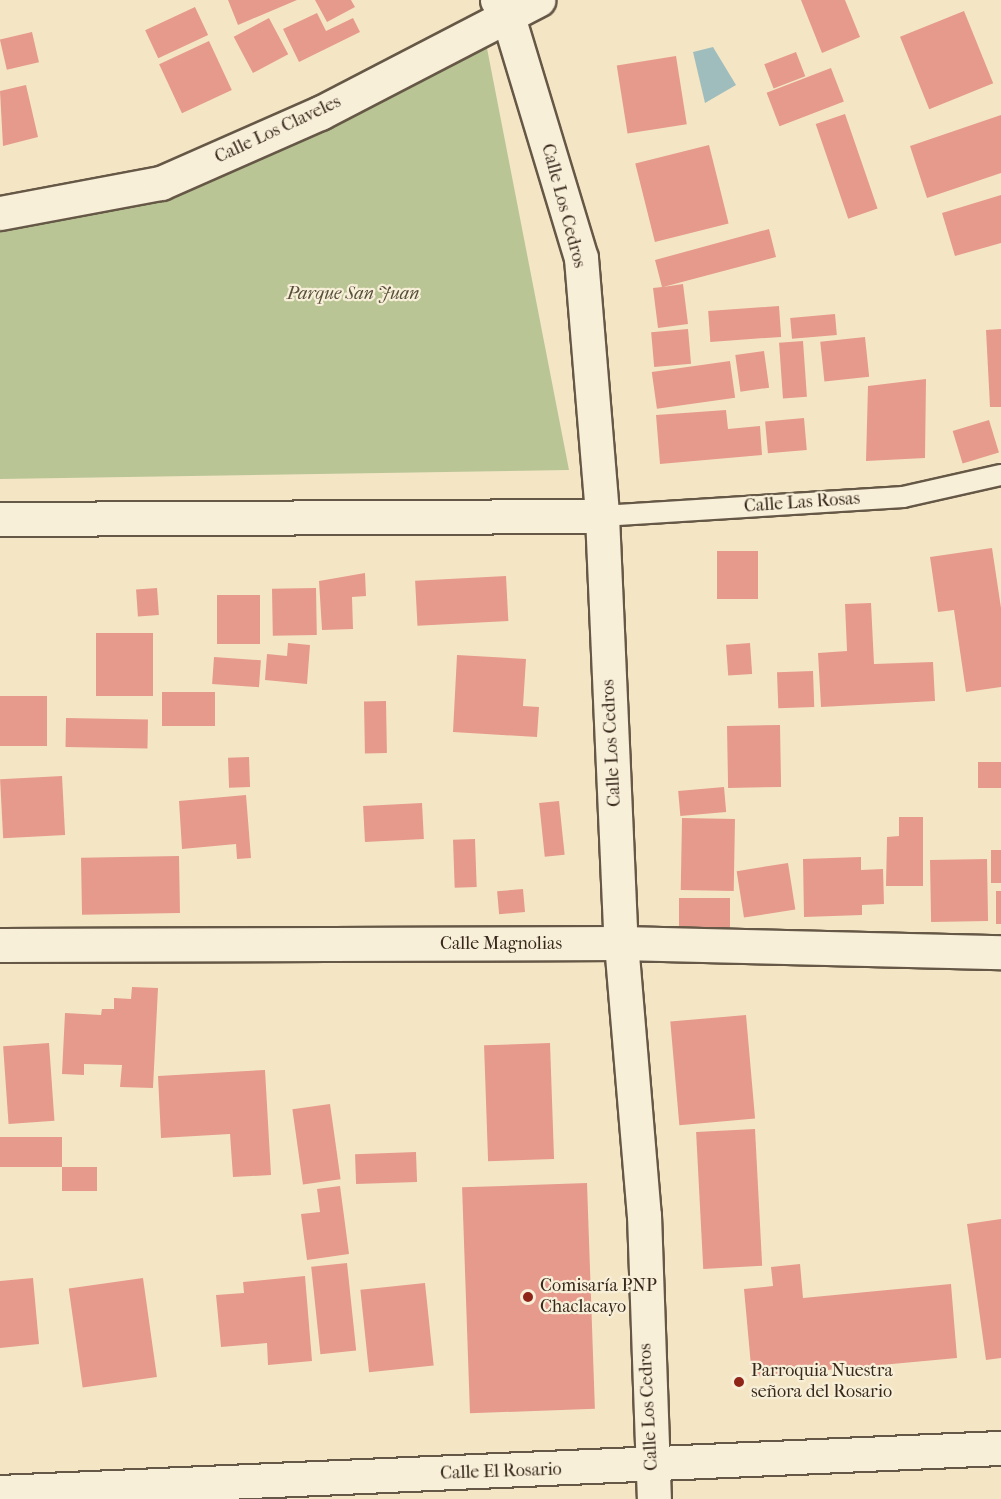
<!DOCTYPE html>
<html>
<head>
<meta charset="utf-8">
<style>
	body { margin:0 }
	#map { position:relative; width:1001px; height:1499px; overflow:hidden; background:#f4e6c5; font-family:"IM FELL French Canon",serif }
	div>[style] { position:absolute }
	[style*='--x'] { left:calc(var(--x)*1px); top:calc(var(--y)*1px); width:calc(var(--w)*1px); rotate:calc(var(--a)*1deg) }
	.green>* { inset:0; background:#bac596 }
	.water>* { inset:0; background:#a0bdbe }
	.building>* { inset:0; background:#e69a8c; transform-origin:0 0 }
	.roads { filter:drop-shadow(2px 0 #665846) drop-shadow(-2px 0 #665846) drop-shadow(0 2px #665846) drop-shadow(0 -2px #665846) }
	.service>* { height:20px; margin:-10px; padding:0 10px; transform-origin:10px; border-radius:10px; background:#f8efd9 }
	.minor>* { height:33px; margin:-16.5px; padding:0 16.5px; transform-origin:16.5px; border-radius:16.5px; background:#f8efd9 }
	.dots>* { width:16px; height:16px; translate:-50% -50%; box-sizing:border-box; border:3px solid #f8efd9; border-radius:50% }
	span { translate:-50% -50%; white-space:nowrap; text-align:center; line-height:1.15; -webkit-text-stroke:4.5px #f8efd9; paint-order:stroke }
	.street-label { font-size:18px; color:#37281b }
	.park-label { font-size:18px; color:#584f3a; font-style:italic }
	.poi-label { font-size:18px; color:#37281b }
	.left { translate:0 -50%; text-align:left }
</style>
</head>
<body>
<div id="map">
	<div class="green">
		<i style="clip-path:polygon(486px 43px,569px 470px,0 479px,0 198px,163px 181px)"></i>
	</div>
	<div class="water">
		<i style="clip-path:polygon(713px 47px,736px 85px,705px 103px,693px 52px)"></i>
	</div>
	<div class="building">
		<i style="clip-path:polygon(228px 0,297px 0,238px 25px)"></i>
		<i style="clip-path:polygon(315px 0,351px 0,355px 7px,327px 22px)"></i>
		<i style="clip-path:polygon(801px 0,845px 0,860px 37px,822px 53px)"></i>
		<i style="left:195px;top:7px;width:31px;height:55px;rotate:65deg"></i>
		<i style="left:964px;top:11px;width:78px;height:69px;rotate:68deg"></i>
		<i style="clip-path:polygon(317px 13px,326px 31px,353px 18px,360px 32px,299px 62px,283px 29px)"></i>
		<i style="left:269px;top:18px;width:41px;height:40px;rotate:62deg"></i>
		<i style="left:32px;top:32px;width:31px;height:33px;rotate:77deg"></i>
		<i style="left:209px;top:41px;width:54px;height:55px;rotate:65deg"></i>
		<i style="left:796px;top:52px;width:26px;height:34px;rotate:69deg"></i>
		<i style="left:676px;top:56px;width:69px;height:60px;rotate:81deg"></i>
		<i style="left:831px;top:68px;width:36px;height:69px;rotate:69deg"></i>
		<i style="clip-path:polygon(26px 85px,38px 137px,3px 146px,0 91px)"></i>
		<i style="left:845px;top:114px;width:100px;height:31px;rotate:71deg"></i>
		<i style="clip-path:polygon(1001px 115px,1001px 173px,927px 198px,910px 146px)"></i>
		<i style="left:709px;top:145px;width:81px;height:76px;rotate:76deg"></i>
		<i style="clip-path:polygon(1001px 195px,1001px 243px,955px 256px,942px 213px)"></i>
		<i style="clip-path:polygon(769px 229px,776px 257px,663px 287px,683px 284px,688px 324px,658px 328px,653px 288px,662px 287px,655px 260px)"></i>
		<i style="left:779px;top:306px;width:31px;height:71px;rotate:86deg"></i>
		<i style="left:835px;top:314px;width:21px;height:45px;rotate:85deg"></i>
		<i style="left:688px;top:329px;width:35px;height:37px;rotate:85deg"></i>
		<i style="clip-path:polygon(1001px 329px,1001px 407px,990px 407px,986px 330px)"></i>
		<i style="left:865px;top:337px;width:40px;height:45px;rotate:84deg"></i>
		<i style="left:803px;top:341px;width:56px;height:24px;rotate:86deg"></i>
		<i style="left:764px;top:351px;width:37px;height:29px;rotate:82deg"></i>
		<i style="left:730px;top:361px;width:37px;height:79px;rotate:82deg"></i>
		<i style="clip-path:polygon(926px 379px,925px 458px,866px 461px,868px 386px)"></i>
		<i style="clip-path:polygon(726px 410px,728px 429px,760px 426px,762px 455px,660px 464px,656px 415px)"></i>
		<i style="left:804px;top:418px;width:32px;height:39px;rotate:85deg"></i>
		<i style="left:989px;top:420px;width:34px;height:38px;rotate:73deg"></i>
		<i style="clip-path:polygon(992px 548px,1001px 608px,1001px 687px,966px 692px,954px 610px,938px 612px,930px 557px)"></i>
		<i style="left:717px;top:551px;width:41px;height:48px"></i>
		<i style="clip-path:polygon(365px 573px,366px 596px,352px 597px,353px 629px,322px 630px,319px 581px)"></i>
		<i style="left:506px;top:576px;width:45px;height:91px;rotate:87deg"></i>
		<i style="left:157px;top:588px;width:27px;height:21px;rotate:86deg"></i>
		<i style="left:316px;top:588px;width:47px;height:44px;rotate:89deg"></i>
		<i style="left:217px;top:595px;width:43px;height:49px"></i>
		<i style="clip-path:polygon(871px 603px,874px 664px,933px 662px,935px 701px,821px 707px,818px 653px,847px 651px,845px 604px)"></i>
		<i style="left:96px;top:633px;width:57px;height:63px"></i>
		<i style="clip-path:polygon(288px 643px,310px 645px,307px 684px,265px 680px,267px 654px,287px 656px)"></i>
		<i style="left:750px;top:643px;width:31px;height:24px;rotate:86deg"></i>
		<i style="clip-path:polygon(457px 655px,526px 659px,523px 706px,539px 707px,537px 737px,453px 732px)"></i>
		<i style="left:214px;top:657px;width:47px;height:27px;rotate:4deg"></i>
		<i style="left:813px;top:671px;width:36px;height:36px;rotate:88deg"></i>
		<i style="left:162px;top:692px;width:53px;height:34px"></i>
		<i style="left:0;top:696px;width:47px;height:50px"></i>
		<i style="left:386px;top:701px;width:52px;height:22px;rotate:89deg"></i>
		<i style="left:66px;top:718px;width:82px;height:29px;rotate:1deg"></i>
		<i style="left:780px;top:725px;width:62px;height:53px;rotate:89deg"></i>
		<i style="left:249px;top:757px;width:30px;height:21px;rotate:88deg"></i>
		<i style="left:1001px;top:762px;width:26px;height:23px;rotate:90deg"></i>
		<i style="left:62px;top:776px;width:59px;height:62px;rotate:87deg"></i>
		<i style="left:724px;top:787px;width:25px;height:46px;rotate:85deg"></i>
		<i style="clip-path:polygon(246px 795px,251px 858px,237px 859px,236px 844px,182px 849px,179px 801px)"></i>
		<i style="left:559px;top:801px;width:54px;height:20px;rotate:84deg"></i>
		<i style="left:422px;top:803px;width:36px;height:59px;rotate:87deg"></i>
		<i style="clip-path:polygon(899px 817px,923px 817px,923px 886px,886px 886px,887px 837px,899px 836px)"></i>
		<i style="left:682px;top:818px;width:53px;height:72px;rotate:1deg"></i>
		<i style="left:475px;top:839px;width:48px;height:22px;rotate:88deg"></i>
		<i style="left:991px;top:850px;width:10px;height:33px"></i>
		<i style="left:179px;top:856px;width:57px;height:98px;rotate:89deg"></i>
		<i style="clip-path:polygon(861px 857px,861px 870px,883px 869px,884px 904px,862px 905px,862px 915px,804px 917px,803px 859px)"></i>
		<i style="left:987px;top:859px;width:62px;height:57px;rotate:89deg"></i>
		<i style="left:788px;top:863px;width:47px;height:52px;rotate:81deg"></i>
		<i style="left:523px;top:889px;width:23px;height:26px;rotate:85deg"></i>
		<i style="left:996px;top:891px;width:5px;height:33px"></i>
		<i style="left:679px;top:898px;width:51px;height:32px"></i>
		<i style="clip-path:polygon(132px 987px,158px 988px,153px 1088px,120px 1087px,122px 1065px,84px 1064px,84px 1075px,62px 1074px,65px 1013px,101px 1015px,102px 1009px,114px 1009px,114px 998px,131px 999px)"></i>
		<i style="left:746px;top:1015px;width:104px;height:76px;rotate:85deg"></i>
		<i style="left:49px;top:1043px;width:78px;height:46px;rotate:86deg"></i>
		<i style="left:550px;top:1043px;width:116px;height:66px;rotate:88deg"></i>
		<i style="clip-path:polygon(265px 1070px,271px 1175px,233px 1177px,230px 1134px,161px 1138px,158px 1076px)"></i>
		<i style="left:330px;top:1104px;width:76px;height:38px;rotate:82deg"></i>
		<i style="left:755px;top:1129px;width:137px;height:59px;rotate:87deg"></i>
		<i style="left:62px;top:1137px;width:30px;height:62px;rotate:90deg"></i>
		<i style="left:416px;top:1152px;width:30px;height:61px;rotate:88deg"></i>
		<i style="left:62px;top:1167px;width:35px;height:24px"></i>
		<i style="left:587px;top:1183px;width:226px;height:125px;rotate:88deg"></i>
		<i style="clip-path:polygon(340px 1186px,349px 1254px,307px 1260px,301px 1214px,320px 1212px,317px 1189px)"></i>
		<i style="clip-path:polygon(1001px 1219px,1001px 1358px,986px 1360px,967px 1224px)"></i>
		<i style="left:347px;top:1263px;width:88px;height:36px;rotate:84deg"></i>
		<i style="clip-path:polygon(800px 1264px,803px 1298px,951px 1284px,957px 1358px,752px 1377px,744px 1289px,773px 1286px,771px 1267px)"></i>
		<i style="clip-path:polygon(305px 1276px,312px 1361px,268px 1365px,267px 1343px,221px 1347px,216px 1295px,244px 1293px,243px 1282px)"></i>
		<i style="clip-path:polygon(33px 1278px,39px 1344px,0 1348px,0 1281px)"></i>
		<i style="left:143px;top:1278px;width:100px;height:75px;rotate:82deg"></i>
		<i style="left:425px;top:1283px;width:83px;height:65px;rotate:84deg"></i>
	</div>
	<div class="roads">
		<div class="service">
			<i style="--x:602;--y:516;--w:302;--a:-3.6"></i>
			<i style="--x:903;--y:497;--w:100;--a:-12.7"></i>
		</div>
		<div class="minor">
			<i style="--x:497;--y:0;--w:16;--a:52"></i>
			<i style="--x:507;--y:13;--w:256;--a:73.2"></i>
			<i style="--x:581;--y:258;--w:259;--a:85.3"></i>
			<i style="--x:602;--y:516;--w:427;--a:87.5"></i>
			<i style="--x:621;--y:943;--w:273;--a:85.2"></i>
			<i style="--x:644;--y:1215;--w:284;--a:88"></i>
			<i style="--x:0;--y:213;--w:164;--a:-10.6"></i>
			<i style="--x:161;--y:183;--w:174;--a:-23.8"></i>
			<i style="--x:320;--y:113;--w:246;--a:-27.4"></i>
			<i style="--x:0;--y:519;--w:602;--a:-0.29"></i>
			<i style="--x:0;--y:945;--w:621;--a:-0.18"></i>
			<i style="--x:621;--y:943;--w:380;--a:1.4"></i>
			<i style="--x:0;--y:1492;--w:1002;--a:-2.52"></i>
		</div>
	</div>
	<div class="dots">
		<i style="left:528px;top:1297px;background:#8f2418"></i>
		<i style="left:739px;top:1382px;background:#8f2418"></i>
	</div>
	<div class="street-label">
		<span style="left:278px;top:130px;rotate:-25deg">Calle Los Claveles</span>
		<span style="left:563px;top:206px;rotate:75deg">Calle Los Cedros</span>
		<span style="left:802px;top:503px;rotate:-4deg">Calle Las Rosas</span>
		<span style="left:612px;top:743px;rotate:-93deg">Calle Los Cedros</span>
		<span style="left:501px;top:944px">Calle Magnolias</span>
		<span style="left:649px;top:1407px;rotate:-93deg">Calle Los Cedros</span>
		<span style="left:501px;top:1472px;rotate:-2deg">Calle El Rosario</span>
	</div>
	<div class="park-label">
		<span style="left:353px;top:294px">Parque San Juan</span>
	</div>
	<div class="poi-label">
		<span class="left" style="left:540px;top:1297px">Comisaría PNP<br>Chaclacayo</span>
		<span class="left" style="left:751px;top:1382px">Parroquia Nuestra<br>señora del Rosario</span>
	</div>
</div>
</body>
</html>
